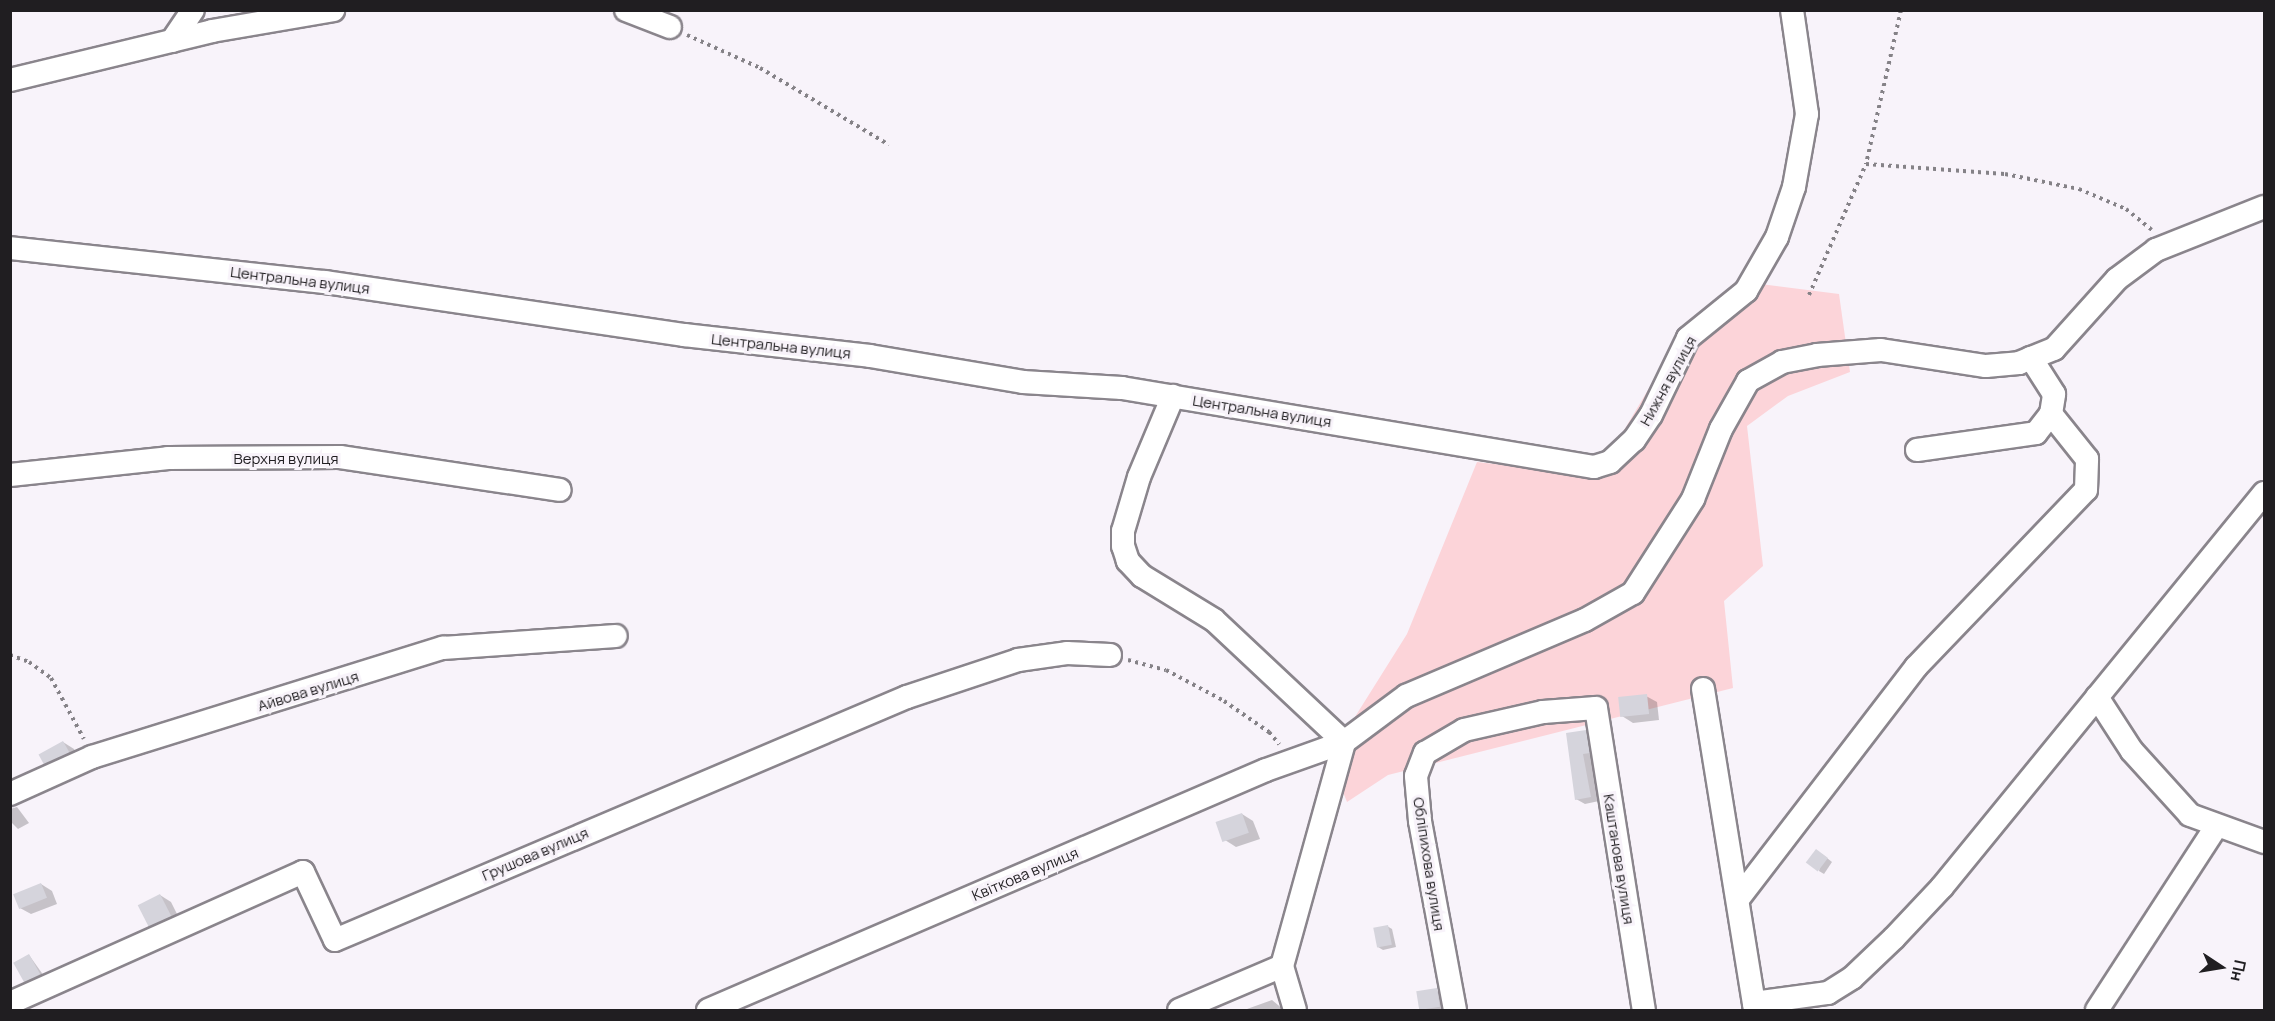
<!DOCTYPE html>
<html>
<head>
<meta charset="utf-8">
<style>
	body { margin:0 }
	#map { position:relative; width:2275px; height:1021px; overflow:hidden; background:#f8f3fa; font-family:Manrope,sans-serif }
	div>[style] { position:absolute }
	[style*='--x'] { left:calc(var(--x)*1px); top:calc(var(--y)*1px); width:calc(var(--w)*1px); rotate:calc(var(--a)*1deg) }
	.green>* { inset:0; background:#fcd4d9 }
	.shadow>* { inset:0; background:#0003 }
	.building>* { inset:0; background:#d5d4dc; transform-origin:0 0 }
	.path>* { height:4px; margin-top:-2px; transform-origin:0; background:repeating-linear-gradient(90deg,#858287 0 3px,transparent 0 7.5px) }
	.roads { filter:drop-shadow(2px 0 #8a858c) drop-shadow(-2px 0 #8a858c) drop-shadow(0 2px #8a858c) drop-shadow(0 -2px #8a858c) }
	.minor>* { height:22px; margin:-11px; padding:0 11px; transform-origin:11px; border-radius:11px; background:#fff }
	span { translate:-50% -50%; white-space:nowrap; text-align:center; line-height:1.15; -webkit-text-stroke:6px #f8f3fa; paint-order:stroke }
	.street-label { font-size:15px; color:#201e21 }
	.frame { position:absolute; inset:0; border:12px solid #201e21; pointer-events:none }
	.north { position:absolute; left:2191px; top:937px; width:60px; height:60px; -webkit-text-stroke:4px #f8f3fa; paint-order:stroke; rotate:102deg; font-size:16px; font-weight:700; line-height:24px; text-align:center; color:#201e21 }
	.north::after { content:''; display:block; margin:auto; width:21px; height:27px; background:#201e21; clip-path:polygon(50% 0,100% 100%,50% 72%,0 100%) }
</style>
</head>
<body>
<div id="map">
	<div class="green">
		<i style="clip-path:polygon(1737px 281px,1839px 294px,1850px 372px,1788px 396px,1747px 426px,1763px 566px,1724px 601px,1733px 688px,1388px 775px,1347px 802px,1324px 745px,1348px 728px,1407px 634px,1477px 462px,1580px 474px,1617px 442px,1683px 331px)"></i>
	</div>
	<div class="shadow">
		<i style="clip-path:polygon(1646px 696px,1657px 702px,1659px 720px,1633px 723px,1622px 716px)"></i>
		<i style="clip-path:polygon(1586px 732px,1594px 737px,1598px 758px,1591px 759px,1599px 801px,1585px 804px,1576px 799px)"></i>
		<i style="clip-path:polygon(63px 742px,74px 749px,79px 759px,55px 770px,44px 763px)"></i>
		<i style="clip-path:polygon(17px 807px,29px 823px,18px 829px,10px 821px,10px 809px)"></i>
		<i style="clip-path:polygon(1242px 814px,1253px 821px,1260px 839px,1236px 847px,1225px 840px)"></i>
		<i style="clip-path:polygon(1822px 854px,1832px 862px,1824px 874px,1819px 871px)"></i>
		<i style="clip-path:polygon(41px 884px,52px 891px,57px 904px,31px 914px,20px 908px)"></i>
		<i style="clip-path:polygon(160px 895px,171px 902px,181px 922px,160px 932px,148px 926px)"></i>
		<i style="clip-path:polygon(1387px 926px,1392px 929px,1396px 947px,1383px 950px,1378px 947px)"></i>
		<i style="clip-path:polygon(29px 955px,44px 976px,30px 984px,25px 981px)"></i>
		<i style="clip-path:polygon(1437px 991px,1448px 997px,1450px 1010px,1420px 1009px)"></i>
		<i style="clip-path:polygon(1272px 1000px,1284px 1010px,1248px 1010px,1247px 1009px)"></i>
	</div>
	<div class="building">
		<i style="left:1647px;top:694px;width:20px;height:29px;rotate:84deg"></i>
		<i style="clip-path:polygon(1586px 730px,1590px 753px,1583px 754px,1591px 797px,1575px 800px,1566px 733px)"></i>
		<i style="left:63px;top:741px;width:13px;height:28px;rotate:61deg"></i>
		<i style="left:1242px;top:813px;width:21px;height:28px;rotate:71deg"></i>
		<i style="left:1816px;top:849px;width:15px;height:17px;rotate:37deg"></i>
		<i style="left:41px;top:883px;width:16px;height:30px;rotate:68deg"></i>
		<i style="left:160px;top:894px;width:25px;height:25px;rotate:63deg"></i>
		<i style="left:1388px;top:925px;width:20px;height:15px;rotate:79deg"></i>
		<i style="left:29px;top:954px;width:23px;height:18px;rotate:61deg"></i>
		<i style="left:1437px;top:988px;width:19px;height:21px;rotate:81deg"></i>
	</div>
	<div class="path">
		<i style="--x:1901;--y:10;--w:158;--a:102.8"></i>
		<i style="--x:1866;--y:164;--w:139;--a:4.1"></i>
		<i style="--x:2005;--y:174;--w:76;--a:11.5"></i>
		<i style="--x:2079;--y:189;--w:51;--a:23.1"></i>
		<i style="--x:2126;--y:209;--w:33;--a:39"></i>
		<i style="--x:687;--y:35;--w:80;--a:24.3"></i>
		<i style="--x:760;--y:68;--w:150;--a:30.8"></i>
		<i style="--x:1809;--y:295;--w:143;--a:-66.5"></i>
		<i style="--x:10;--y:655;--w:20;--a:20"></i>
		<i style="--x:29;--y:662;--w:27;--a:36"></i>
		<i style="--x:51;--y:678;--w:69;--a:61.6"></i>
		<i style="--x:1128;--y:660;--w:39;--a:15"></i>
		<i style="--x:1166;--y:670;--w:66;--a:28.1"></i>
		<i style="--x:1224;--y:701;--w:55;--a:34.6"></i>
		<i style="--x:1269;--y:732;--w:16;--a:50"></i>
	</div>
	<div class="roads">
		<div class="minor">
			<i style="--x:626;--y:10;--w:47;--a:21.1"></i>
			<i style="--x:172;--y:41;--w:37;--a:-56"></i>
			<i style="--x:10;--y:80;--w:208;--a:-13.6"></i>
			<i style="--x:212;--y:31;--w:123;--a:-9.8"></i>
			<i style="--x:10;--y:248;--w:317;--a:6.2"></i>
			<i style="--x:325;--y:282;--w:363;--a:8.4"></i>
			<i style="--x:684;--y:335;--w:187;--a:6.4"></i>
			<i style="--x:870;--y:356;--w:155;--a:9.6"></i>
			<i style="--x:1023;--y:382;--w:99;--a:3.5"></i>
			<i style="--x:1122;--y:388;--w:479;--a:9.5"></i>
			<i style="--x:1594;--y:467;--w:17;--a:-17"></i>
			<i style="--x:1610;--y:462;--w:33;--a:-43"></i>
			<i style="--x:1634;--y:440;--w:30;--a:-56"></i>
			<i style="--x:1651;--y:415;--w:85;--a:-64.3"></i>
			<i style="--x:1688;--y:338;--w:75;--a:-39"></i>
			<i style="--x:1746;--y:291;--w:62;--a:-60.1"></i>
			<i style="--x:1777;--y:237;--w:53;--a:-71.2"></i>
			<i style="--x:1794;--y:187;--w:74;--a:-79.9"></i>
			<i style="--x:1807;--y:114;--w:105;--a:-98.2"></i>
			<i style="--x:1917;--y:450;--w:120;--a:-8.1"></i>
			<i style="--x:2036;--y:433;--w:24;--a:-52"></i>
			<i style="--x:2051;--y:414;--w:20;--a:-81"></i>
			<i style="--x:2054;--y:394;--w:43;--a:-122.6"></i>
			<i style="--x:10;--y:475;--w:159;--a:-6.1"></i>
			<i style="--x:168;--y:458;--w:172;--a:-0.3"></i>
			<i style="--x:340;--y:457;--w:222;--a:8.5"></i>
			<i style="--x:1703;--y:689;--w:325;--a:80.8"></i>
			<i style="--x:2097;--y:697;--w:64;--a:57.1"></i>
			<i style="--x:2132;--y:751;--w:86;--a:47.8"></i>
			<i style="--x:2190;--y:815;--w:79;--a:20"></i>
			<i style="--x:10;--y:794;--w:90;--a:-24.3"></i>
			<i style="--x:92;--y:757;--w:368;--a:-17.3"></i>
			<i style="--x:443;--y:648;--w:173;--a:-4"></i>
			<i style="--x:1738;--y:899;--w:292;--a:-52.5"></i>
			<i style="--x:1916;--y:667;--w:245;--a:-46.2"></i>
			<i style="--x:2086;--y:490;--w:31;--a:-88"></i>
			<i style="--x:2087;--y:459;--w:58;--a:-128.7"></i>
			<i style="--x:10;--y:1003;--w:321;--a:-24.1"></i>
			<i style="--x:303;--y:872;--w:75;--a:64.8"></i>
			<i style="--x:335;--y:940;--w:621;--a:-23.02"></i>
			<i style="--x:907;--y:697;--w:117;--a:-18.4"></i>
			<i style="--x:1018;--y:660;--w:49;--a:-8.1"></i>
			<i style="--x:1067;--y:653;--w:43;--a:2.7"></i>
			<i style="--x:1754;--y:1003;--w:75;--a:-7.7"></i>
			<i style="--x:1828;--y:993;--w:28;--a:-32"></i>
			<i style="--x:1852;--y:978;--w:58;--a:-43.6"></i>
			<i style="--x:1894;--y:938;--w:70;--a:-46.7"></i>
			<i style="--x:1942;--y:887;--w:509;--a:-50.74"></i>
			<i style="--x:708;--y:1010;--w:607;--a:-23.27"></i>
			<i style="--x:1266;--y:770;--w:83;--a:-19.7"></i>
			<i style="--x:1344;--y:742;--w:178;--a:-136.8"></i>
			<i style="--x:1214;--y:620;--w:84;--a:-148.6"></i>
			<i style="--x:1142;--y:576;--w:21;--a:-133"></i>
			<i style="--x:1128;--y:561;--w:16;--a:-108"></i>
			<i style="--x:1123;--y:546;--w:15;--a:-90"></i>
			<i style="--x:1123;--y:531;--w:56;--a:-73.5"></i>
			<i style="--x:1139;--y:477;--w:88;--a:-67.2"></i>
			<i style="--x:1179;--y:1010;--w:112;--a:-23.1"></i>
			<i style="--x:1295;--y:1010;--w:46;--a:-106.5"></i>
			<i style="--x:1282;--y:966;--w:232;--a:-74.5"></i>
			<i style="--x:1344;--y:742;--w:77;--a:-36.6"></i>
			<i style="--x:1406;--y:696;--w:194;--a:-23"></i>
			<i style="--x:1585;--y:620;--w:55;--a:-29.4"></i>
			<i style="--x:1633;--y:593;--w:112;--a:-57.4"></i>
			<i style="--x:1693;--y:499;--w:75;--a:-68.2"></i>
			<i style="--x:1721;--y:429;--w:55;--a:-60.6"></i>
			<i style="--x:1748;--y:381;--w:39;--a:-29"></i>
			<i style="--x:1782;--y:362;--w:36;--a:-11"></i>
			<i style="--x:1817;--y:355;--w:64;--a:-4.5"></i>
			<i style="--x:1881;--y:350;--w:106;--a:8.7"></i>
			<i style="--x:1986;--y:366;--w:33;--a:-5"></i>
			<i style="--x:2019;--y:363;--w:38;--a:-22"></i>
			<i style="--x:2054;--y:349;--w:94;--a:-48"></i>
			<i style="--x:2117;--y:279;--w:49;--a:-36.6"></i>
			<i style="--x:2156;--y:250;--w:116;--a:-21.7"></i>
			<i style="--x:1455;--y:1010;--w:192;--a:-100.5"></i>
			<i style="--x:1420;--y:821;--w:45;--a:-95.1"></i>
			<i style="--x:1416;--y:776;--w:25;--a:-69"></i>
			<i style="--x:1425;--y:753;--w:45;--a:-30.5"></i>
			<i style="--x:1464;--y:730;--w:81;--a:-12.8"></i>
			<i style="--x:1543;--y:712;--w:53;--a:-4.3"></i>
			<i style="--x:1596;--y:708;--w:306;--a:81"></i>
			<i style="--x:2097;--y:1010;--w:218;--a:-57"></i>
		</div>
	</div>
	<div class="street-label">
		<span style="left:300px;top:280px;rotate:7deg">Центральна вулиця</span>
		<span style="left:781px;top:346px;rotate:6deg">Центральна вулиця</span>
		<span style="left:1668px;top:381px;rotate:-61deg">Нижня вулиця</span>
		<span style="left:1262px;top:411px;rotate:9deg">Центральна вулиця</span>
		<span style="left:286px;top:459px">Верхня вулиця</span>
		<span style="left:308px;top:691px;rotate:-17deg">Айвова вулиця</span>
		<span style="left:535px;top:854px;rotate:-23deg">Грушова вулиця</span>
		<span style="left:1619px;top:859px;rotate:81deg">Каштанова вулиця</span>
		<span style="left:1429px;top:864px;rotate:81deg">Обліпихова вулиця</span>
		<span style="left:1025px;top:874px;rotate:-23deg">Квіткова вулиця</span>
	</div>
	<div class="frame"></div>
	<div class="north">Пн</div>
</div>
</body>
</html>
